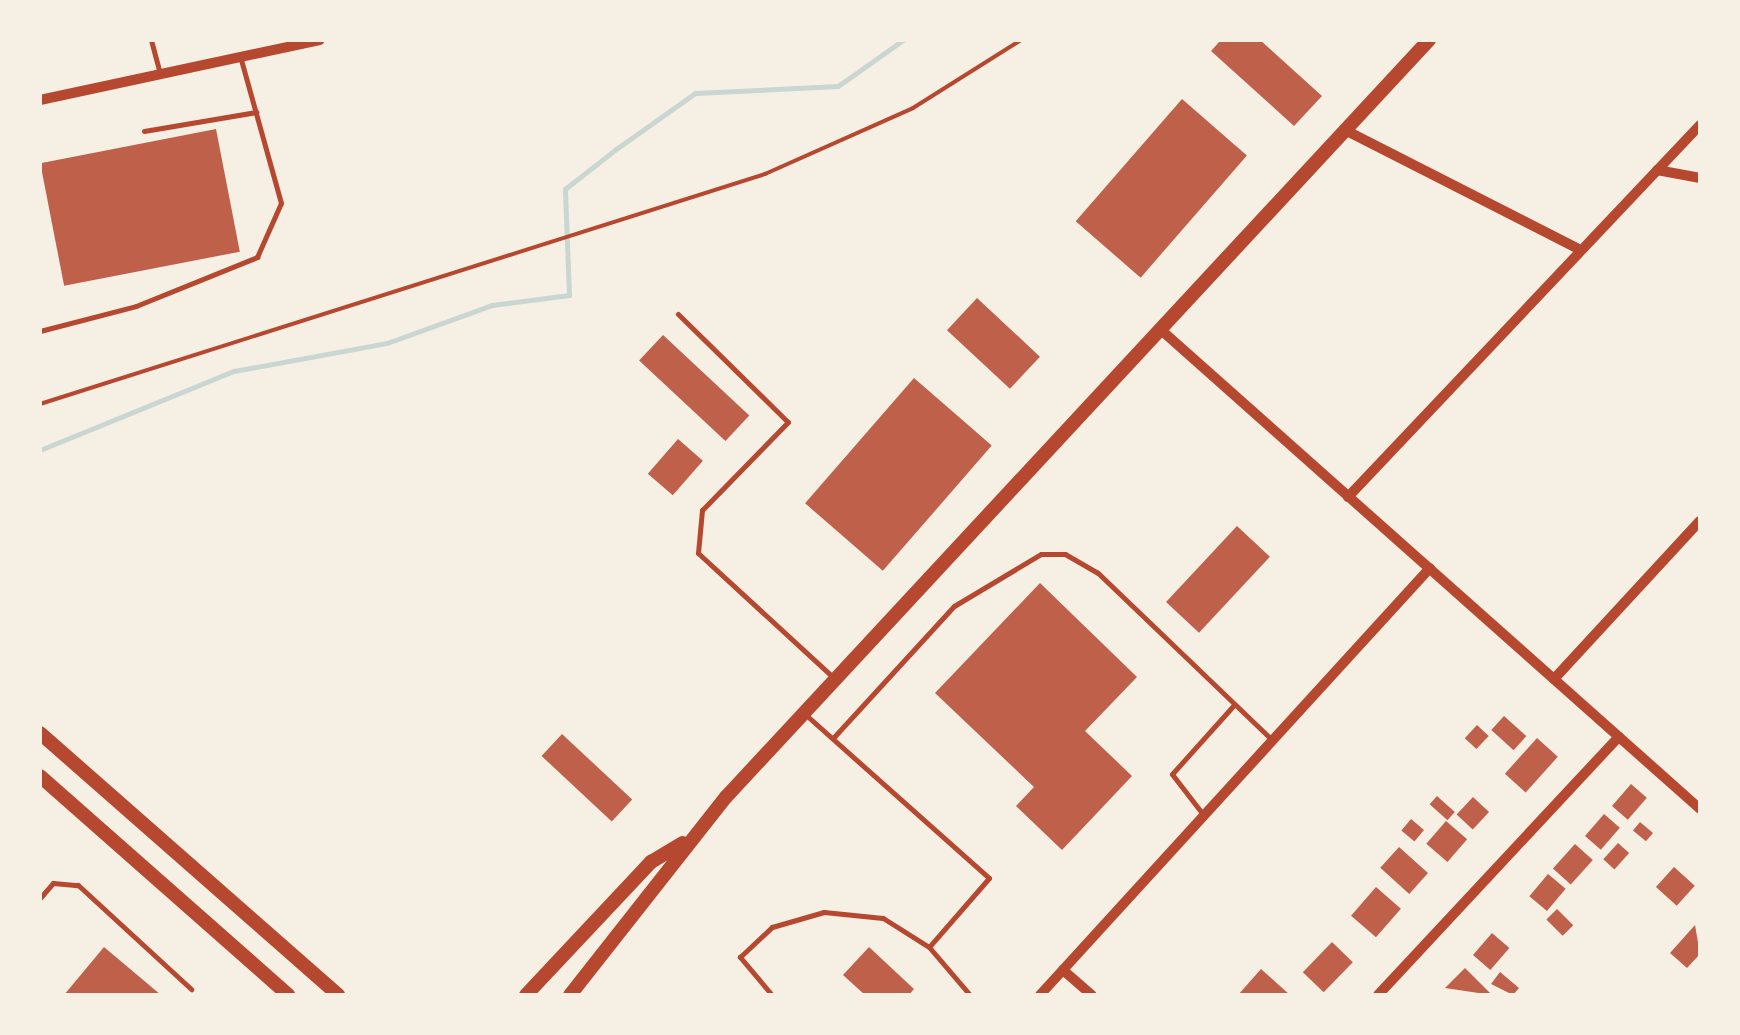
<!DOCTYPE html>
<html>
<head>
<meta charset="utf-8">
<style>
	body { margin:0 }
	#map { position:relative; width:1740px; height:1035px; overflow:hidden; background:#f6efe4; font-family:Commissioner,sans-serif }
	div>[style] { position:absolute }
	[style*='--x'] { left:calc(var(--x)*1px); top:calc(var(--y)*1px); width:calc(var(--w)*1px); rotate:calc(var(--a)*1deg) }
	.stream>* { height:5px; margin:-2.5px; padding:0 2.5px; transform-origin:2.5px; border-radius:2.5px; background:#c9d6d2 }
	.building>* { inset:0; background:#bf614a; transform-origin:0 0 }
	.path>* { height:4px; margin:-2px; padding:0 2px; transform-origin:2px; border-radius:2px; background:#b5482f }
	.service>* { height:5px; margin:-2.5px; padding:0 2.5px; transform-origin:2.5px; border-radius:2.5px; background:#b5482f }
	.minor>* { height:10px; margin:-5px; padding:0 5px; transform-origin:5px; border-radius:5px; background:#b5482f }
	.secondary>* { height:14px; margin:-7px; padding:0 7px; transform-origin:7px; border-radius:7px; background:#b5482f }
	span { translate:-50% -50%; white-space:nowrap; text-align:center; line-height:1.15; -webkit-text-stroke:8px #f6efe4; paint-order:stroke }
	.frame { position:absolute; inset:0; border:42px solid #f6efe4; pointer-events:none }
</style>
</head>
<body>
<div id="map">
	<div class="stream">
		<i style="--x:40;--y:450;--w:209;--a:-22.2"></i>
		<i style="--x:234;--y:371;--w:156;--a:-10.4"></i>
		<i style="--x:387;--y:343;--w:112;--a:-19.9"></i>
		<i style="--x:492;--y:305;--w:78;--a:-7.4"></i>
		<i style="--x:569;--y:295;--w:106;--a:-92.2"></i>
		<i style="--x:565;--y:189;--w:65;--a:-38.1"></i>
		<i style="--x:616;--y:149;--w:97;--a:-35.3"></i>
		<i style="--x:695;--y:93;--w:143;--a:-2.8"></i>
		<i style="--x:838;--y:86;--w:80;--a:-35.3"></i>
	</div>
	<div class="building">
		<i style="clip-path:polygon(1221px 40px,1260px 40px,1322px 96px,1294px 126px,1211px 51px)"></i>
		<i style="left:1182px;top:99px;width:86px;height:162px;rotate:41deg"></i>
		<i style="left:216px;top:129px;width:125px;height:179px;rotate:79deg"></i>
		<i style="left:977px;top:298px;width:86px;height:44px;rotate:43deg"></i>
		<i style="left:663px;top:335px;width:118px;height:35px;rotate:43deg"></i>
		<i style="left:914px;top:378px;width:103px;height:166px;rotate:41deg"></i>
		<i style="left:678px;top:439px;width:33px;height:46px;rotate:41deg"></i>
		<i style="left:1237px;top:526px;width:45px;height:104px;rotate:43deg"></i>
		<i style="clip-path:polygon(1040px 583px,1137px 677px,1085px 731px,1132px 776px,1062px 850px,1016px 806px,1034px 787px,935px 693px)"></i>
		<i style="left:1504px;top:716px;width:30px;height:19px;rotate:42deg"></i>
		<i style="left:1477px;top:725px;width:16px;height:18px;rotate:43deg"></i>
		<i style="left:562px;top:734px;width:96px;height:30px;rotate:43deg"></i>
		<i style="left:1537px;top:738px;width:28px;height:48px;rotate:42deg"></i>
		<i style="left:1631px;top:784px;width:21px;height:29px;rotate:41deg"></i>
		<i style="left:1437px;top:796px;width:24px;height:11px;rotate:42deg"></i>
		<i style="left:1473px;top:797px;width:22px;height:24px;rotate:43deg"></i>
		<i style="left:1604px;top:814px;width:21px;height:29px;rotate:41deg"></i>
		<i style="left:1411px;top:819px;width:17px;height:15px;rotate:40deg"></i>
		<i style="left:1446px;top:821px;width:28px;height:30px;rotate:41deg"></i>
		<i style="left:1640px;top:822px;width:17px;height:11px;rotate:40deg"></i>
		<i style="left:1618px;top:843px;width:15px;height:22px;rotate:42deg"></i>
		<i style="left:1575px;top:844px;width:24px;height:33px;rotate:42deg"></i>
		<i style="left:1399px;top:847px;width:39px;height:28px;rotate:42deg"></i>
		<i style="left:1674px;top:867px;width:28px;height:27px;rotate:42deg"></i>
		<i style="left:1548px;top:874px;width:23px;height:29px;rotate:40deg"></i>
		<i style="left:1376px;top:887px;width:33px;height:38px;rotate:41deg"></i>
		<i style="left:1557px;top:909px;width:23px;height:15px;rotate:45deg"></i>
		<i style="clip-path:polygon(1695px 925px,1700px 954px,1687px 968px,1670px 953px)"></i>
		<i style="left:1492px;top:933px;width:23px;height:29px;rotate:41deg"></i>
		<i style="left:1332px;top:942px;width:29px;height:42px;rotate:44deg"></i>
		<i style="clip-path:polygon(104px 947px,161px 995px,64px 995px)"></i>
		<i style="clip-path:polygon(869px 947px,914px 989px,909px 995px,865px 995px,843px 975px)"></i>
		<i style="clip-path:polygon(1465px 968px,1492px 995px,1445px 988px)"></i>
		<i style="clip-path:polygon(1261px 969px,1290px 995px,1238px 995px)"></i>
		<i style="clip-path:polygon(1500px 972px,1519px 988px,1513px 995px,1491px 984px)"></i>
	</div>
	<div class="path">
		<i style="--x:40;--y:404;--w:761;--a:-17.6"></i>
		<i style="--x:765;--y:174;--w:162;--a:-24"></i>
		<i style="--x:913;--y:108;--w:128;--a:-32.2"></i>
	</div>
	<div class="service">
		<i style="--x:151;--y:40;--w:35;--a:75"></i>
		<i style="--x:144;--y:131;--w:114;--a:-9.6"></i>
		<i style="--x:678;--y:314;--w:154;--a:44.5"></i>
		<i style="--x:788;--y:422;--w:123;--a:134.3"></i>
		<i style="--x:702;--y:510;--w:43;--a:95.3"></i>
		<i style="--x:698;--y:553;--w:183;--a:42.6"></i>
		<i style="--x:40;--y:331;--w:99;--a:-14.6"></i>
		<i style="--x:136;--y:306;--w:131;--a:-22"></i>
		<i style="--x:257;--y:257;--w:59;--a:-66"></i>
		<i style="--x:281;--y:203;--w:148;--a:-105.6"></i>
		<i style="--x:806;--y:715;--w:245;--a:41.7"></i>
		<i style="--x:989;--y:878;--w:91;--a:131"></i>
		<i style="--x:929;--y:947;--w:63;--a:49.5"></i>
		<i style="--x:833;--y:738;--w:179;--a:-47.5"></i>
		<i style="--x:954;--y:606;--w:101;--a:-30.9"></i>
		<i style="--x:1041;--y:554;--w:24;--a:0"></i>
		<i style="--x:1065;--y:554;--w:38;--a:30"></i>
		<i style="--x:1098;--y:573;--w:243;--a:43.8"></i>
		<i style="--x:1202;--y:813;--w:49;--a:-127.6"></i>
		<i style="--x:1172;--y:774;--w:93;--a:-48.1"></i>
		<i style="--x:40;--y:898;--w:20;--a:-49"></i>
		<i style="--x:53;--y:883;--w:25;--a:5"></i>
		<i style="--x:78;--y:885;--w:154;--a:42.6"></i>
		<i style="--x:772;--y:995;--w:50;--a:-130.1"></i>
		<i style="--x:740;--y:957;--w:44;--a:-43.2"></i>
		<i style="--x:772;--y:927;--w:54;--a:-16.1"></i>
		<i style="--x:824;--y:912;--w:59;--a:5.8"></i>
		<i style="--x:883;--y:918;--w:54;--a:32.2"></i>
	</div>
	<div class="minor">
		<i style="--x:40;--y:100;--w:286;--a:-12.1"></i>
		<i style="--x:1345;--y:130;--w:260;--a:27"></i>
		<i style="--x:1657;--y:170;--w:44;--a:10.5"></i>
		<i style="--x:1160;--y:329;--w:722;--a:41.63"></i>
		<i style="--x:1348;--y:497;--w:512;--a:-46.58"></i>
		<i style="--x:1554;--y:679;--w:215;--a:-47.3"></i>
		<i style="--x:1063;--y:970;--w:38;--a:41"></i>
		<i style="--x:1040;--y:995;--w:578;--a:-47.59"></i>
		<i style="--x:1378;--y:995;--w:353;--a:-47"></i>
	</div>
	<div class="secondary">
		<i style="--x:40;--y:733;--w:397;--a:41.3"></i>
		<i style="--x:40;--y:776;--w:331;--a:41.4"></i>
		<i style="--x:526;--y:995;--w:183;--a:-46.8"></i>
		<i style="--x:651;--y:862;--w:37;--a:-31"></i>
		<i style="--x:570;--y:995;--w:252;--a:-51.8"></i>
		<i style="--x:726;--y:797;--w:1033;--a:-47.12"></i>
	</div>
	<div class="frame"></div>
</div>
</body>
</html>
